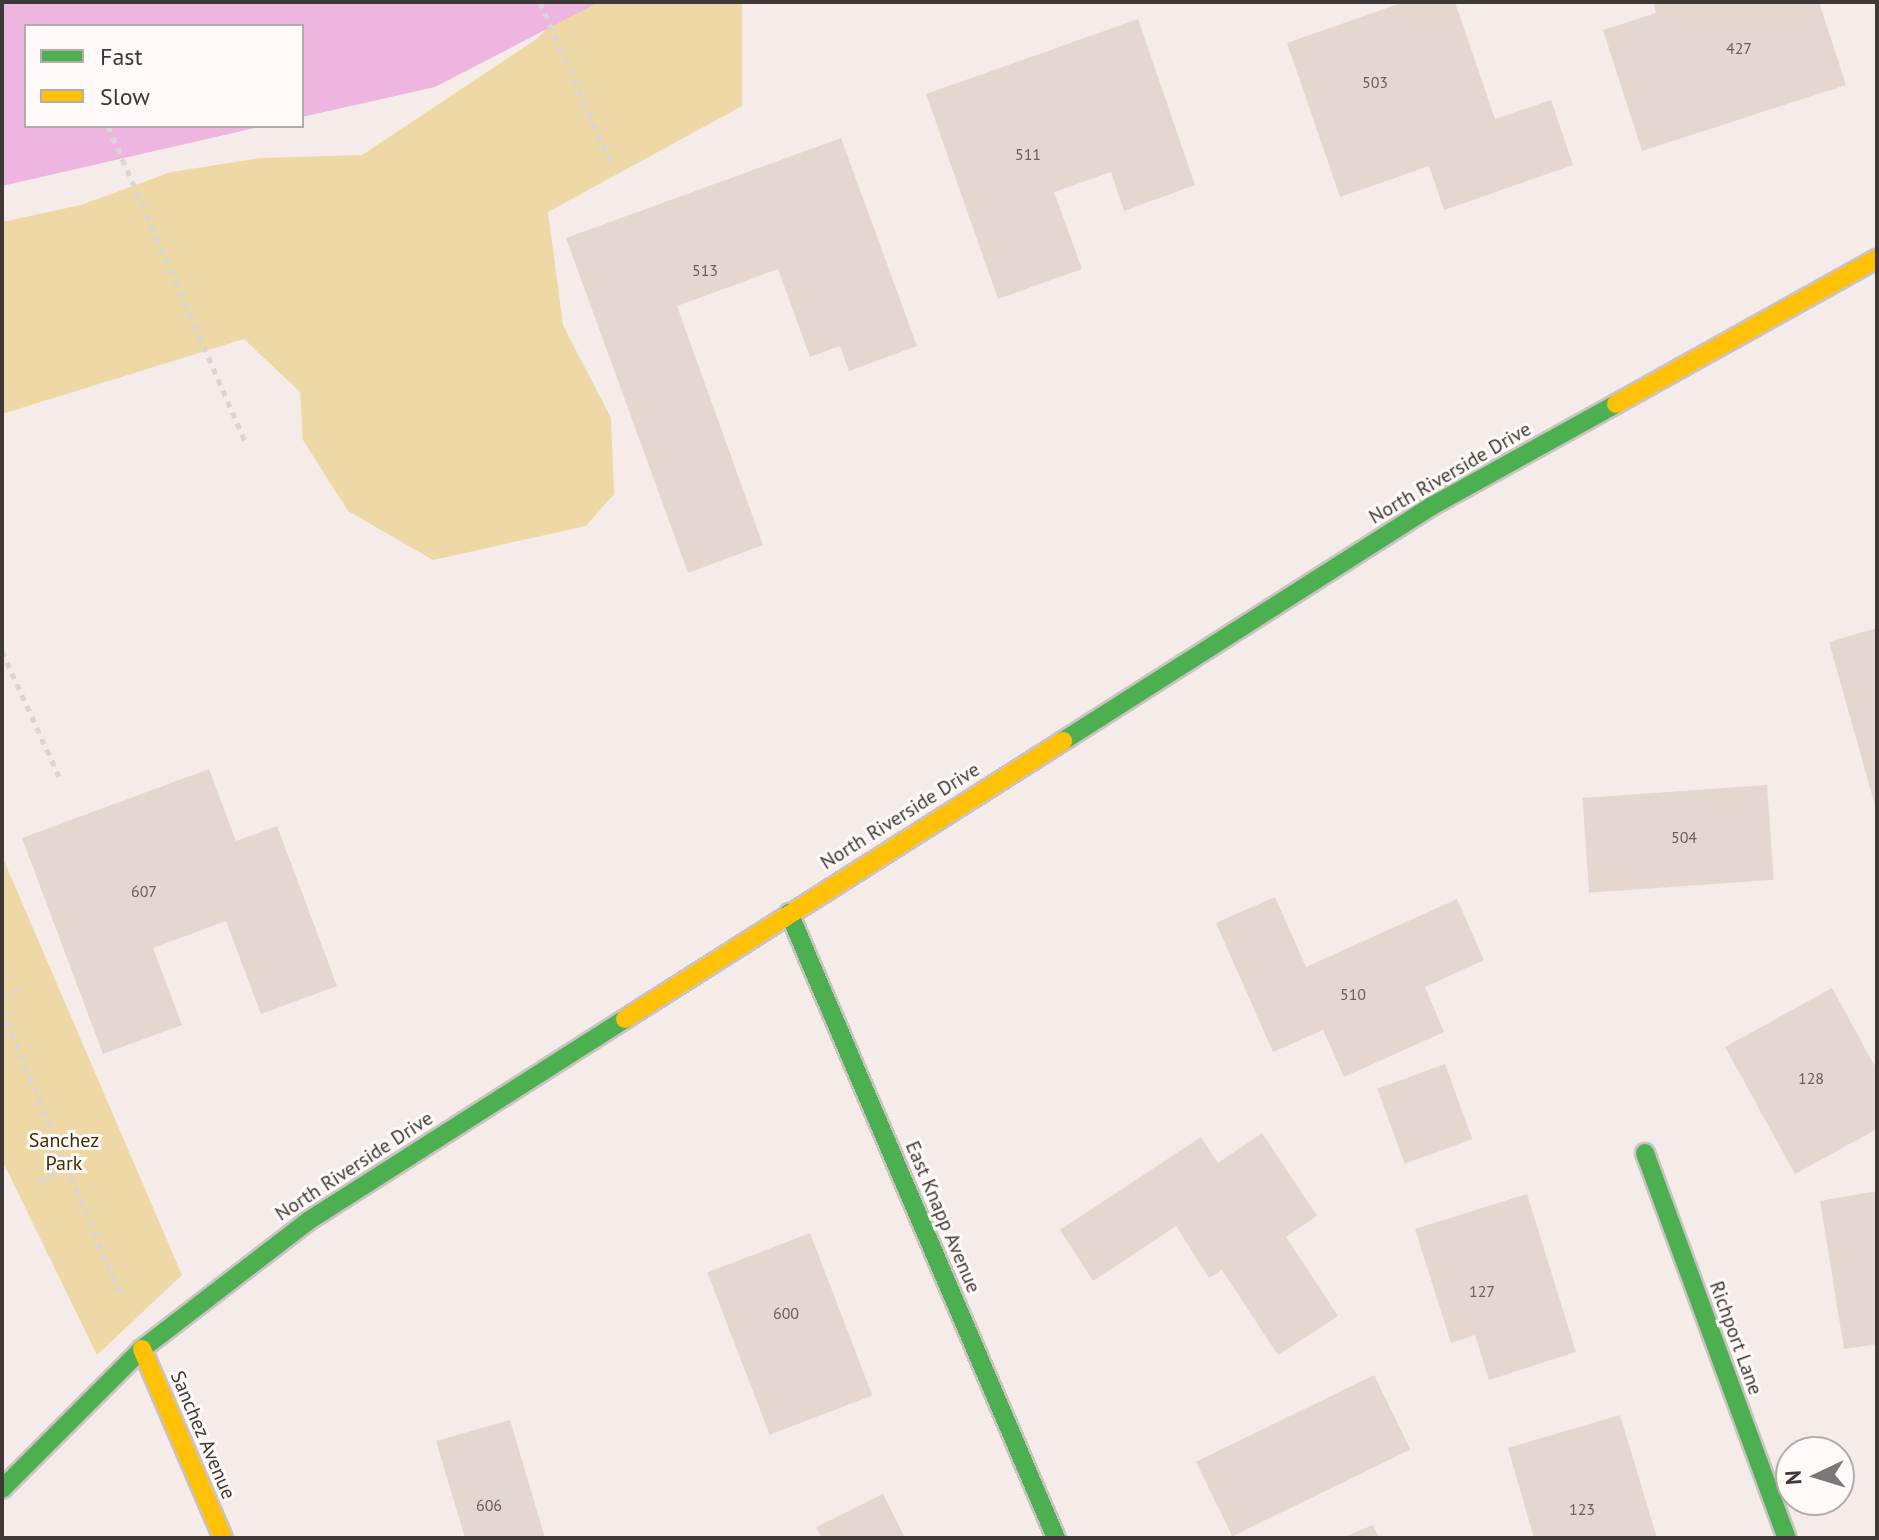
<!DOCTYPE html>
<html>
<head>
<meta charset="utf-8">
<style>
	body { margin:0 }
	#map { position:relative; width:1879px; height:1540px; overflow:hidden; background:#f5ecea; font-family:"PT Sans",sans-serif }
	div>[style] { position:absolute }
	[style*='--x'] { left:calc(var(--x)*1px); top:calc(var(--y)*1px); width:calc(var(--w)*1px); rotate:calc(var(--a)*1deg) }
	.green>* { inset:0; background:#eed8a5 }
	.water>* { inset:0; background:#edb5e0 }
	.building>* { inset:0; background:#e4d7cf; transform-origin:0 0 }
	.path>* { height:5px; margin-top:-2.5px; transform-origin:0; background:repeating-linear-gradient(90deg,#d9d7d6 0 6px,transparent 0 12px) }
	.roads { filter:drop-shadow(2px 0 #cac3c2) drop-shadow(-2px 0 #cac3c2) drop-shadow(0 2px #cac3c2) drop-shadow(0 -2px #cac3c2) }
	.fast>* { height:18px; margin:-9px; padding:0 9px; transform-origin:9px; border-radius:9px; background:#4caf50 }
	.slow>* { height:18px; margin:-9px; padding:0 9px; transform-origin:9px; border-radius:9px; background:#ffc107 }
	span { translate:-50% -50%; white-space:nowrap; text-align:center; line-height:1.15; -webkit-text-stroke:6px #fff9f7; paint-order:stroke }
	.number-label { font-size:16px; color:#68605e }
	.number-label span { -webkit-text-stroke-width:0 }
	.street-label { font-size:20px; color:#3e3837 }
	.park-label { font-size:20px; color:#3e3005 }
	.frame { position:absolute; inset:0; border:4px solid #3e3837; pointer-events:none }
	.legend { position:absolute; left:24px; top:24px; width:280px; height:104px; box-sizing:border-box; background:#fff9f7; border:2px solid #b2acaa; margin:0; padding:10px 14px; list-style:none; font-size:24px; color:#3e3837 }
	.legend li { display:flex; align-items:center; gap:16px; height:40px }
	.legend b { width:40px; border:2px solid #b2acaa }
	.north { position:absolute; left:1775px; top:1436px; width:80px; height:80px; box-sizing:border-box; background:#fff9f7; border:2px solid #b2acaa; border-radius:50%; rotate:266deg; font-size:22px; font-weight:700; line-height:32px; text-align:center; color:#3e3837 }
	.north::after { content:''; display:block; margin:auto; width:28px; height:36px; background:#7e7776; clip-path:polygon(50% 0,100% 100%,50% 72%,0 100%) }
</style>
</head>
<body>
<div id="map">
	<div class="green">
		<i style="clip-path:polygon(571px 2px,742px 2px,742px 106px,548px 212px,563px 325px,611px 418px,614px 494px,586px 526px,433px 560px,348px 511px,303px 440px,300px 392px,244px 339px,2px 414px,2px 222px,81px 205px,171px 172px,261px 158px,362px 155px,538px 38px)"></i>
		<i style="clip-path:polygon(2px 856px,182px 1275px,97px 1355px,2px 1160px)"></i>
	</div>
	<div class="water">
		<i style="clip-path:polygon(2px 2px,599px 2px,435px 87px,302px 117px,302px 26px,26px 26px,26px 126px,264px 126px,2px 186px)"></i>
	</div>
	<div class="building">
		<i style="clip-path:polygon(1404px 2px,1455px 2px,1495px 119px,1551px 100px,1573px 165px,1444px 210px,1429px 166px,1340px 197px,1287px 43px)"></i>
		<i style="clip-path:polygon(1653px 2px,1819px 2px,1846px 85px,1642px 151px,1603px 30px,1656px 13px)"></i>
		<i style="clip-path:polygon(1138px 19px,1195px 185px,1124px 211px,1111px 172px,1054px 192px,1082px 269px,998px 299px,926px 94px)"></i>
		<i style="clip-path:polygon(841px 138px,917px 346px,849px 371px,840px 346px,810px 357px,778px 269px,677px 306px,763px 545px,688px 573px,566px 238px)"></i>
		<i style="clip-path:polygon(1877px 628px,1877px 809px,1876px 809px,1829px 642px)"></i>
		<i style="clip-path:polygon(209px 769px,236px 841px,277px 826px,337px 986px,261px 1014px,226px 921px,153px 948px,182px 1025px,103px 1054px,22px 838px)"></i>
		<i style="left:1767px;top:785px;width:95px;height:185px;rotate:86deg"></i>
		<i style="clip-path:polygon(1275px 897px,1306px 967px,1457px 899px,1484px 960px,1425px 987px,1444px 1032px,1344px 1077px,1323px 1030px,1273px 1052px,1216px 923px)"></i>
		<i style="clip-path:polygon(1832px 988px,1877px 1070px,1877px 1129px,1795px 1174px,1725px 1047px)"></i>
		<i style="left:1445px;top:1064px;width:80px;height:72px;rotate:70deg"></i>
		<i style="clip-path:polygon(1262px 1133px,1317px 1216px,1286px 1237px,1338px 1316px,1278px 1355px,1222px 1270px,1209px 1278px,1176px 1226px,1093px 1281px,1060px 1230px,1201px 1137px,1218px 1163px)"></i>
		<i style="clip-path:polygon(1877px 1191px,1877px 1344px,1844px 1349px,1820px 1201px)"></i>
		<i style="clip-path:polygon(1527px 1194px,1576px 1352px,1489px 1380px,1475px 1335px,1451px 1343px,1415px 1229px)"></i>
		<i style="left:810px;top:1233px;width:174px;height:110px;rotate:69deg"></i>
		<i style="left:1374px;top:1375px;width:83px;height:198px;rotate:64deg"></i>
		<i style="clip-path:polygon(1620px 1415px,1657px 1538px,1534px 1538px,1508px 1448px)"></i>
		<i style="clip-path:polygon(510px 1420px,545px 1538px,465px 1538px,436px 1441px)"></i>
		<i style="clip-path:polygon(883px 1494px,905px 1538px,822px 1538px,816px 1527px)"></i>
		<i style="clip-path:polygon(1373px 1525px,1379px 1538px,1342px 1538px)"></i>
	</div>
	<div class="path">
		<i style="--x:540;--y:2;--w:175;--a:66.4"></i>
		<i style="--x:108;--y:126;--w:344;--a:66.5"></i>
		<i style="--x:2;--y:651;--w:141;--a:65.6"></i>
		<i style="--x:2;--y:998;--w:21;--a:-28"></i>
		<i style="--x:2;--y:1010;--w:305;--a:67.5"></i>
		<i style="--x:40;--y:1181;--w:30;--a:-27"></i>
	</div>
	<div class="roads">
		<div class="fast">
			<i style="--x:1063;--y:741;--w:437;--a:-32.5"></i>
			<i style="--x:1432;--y:506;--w:210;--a:-29"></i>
			<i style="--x:789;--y:913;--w:680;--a:66.87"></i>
			<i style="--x:1645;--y:1153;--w:410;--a:69.8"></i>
			<i style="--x:2;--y:1489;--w:198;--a:-45"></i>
			<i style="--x:142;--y:1349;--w:210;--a:-37.6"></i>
			<i style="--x:308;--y:1221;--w:376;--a:-32.5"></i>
		</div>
		<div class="slow">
			<i style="--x:1616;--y:404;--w:299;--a:-29.1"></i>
			<i style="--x:625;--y:1019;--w:519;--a:-32.4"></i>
			<i style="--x:142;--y:1349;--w:206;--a:66.8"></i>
		</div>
	</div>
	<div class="number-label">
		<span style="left:1739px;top:48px">427</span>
		<span style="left:1375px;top:82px">503</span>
		<span style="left:1028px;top:154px">511</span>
		<span style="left:705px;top:270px">513</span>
		<span style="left:1684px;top:837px">504</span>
		<span style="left:144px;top:891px">607</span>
		<span style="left:1353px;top:994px">510</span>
		<span style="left:1811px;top:1078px">128</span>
		<span style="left:1482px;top:1291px">127</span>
		<span style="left:786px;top:1313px">600</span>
		<span style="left:489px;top:1505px">606</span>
		<span style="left:1582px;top:1509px">123</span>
	</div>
	<div class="street-label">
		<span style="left:1450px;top:473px;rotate:-30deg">North Riverside Drive</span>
		<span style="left:900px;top:816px;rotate:-32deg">North Riverside Drive</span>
		<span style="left:354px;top:1166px;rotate:-33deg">North Riverside Drive</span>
		<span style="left:943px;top:1217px;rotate:67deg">East Knapp Avenue</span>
		<span style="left:1736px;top:1338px;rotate:70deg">Richport Lane</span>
		<span style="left:203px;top:1435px;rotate:67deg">Sanchez Avenue</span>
	</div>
	<div class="park-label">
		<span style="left:64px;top:1152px">Sanchez<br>Park</span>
	</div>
	<div class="frame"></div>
	<ul class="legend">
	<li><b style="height:10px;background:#4caf50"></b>Fast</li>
	<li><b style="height:10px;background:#ffc107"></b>Slow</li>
	</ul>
	<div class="north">N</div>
</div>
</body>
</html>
